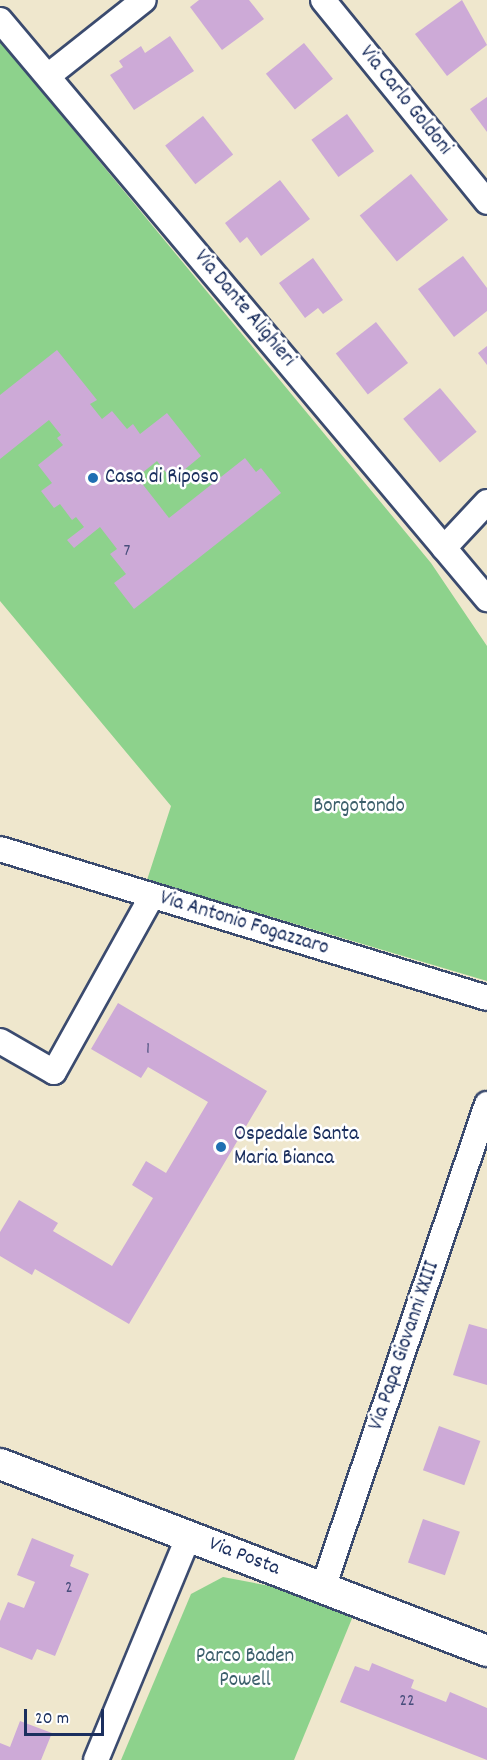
<!DOCTYPE html>
<html>
<head>
<meta charset="utf-8">
<style>
	body { margin:0 }
	#map { position:relative; width:487px; height:1760px; overflow:hidden; background:#efe7cd; font-family:Dekko,sans-serif }
	div>[style] { position:absolute }
	[style*='--x'] { left:calc(var(--x)*1px); top:calc(var(--y)*1px); width:calc(var(--w)*1px); rotate:calc(var(--a)*1deg) }
	.green>* { inset:0; background:#8dd28c }
	.building>* { inset:0; background:#cdaad7; transform-origin:0 0 }
	.roads { filter:drop-shadow(2px 0 #3b4b6f) drop-shadow(-2px 0 #3b4b6f) drop-shadow(0 2px #3b4b6f) drop-shadow(0 -2px #3b4b6f) }
	.minor>* { height:24px; margin:-12px; padding:0 12px; transform-origin:12px; border-radius:12px; background:#fff }
	.tertiary>* { height:30px; margin:-15px; padding:0 15px; transform-origin:15px; border-radius:15px; background:#fff }
	.dots>* { width:16px; height:16px; translate:-50% -50%; box-sizing:border-box; border:3px solid #fff; border-radius:50% }
	span { translate:-50% -50%; white-space:nowrap; text-align:center; line-height:1.15; -webkit-text-stroke:5px #fff; paint-order:stroke }
	.number-label { font-size:18px; color:#484e7c }
	.number-label span { -webkit-text-stroke-width:0 }
	.street-label { font-size:21px; color:#1b2f5e }
	.poi-label { font-size:21px; color:#1b2f5e }
	.left { translate:0 -50%; text-align:left }
	.park-label { font-size:21px; color:#3d606c }
	.scale { position:absolute; left:24px; top:1709px; width:80px; height:27px; box-sizing:border-box; border:3px solid #1b2f5e; border-top:0; padding-left:8px; font-size:18px; line-height:21px; white-space:nowrap; color:#1b2f5e; -webkit-text-stroke:4px #fff; paint-order:stroke }
</style>
</head>
<body>
<div id="map">
	<div class="green">
		<i style="clip-path:polygon(0 41px,431px 563px,487px 646px,487px 981px,147px 880px,171px 806px,0 601px)"></i>
		<i style="clip-path:polygon(223px 1577px,291px 1590px,353px 1616px,294px 1760px,121px 1760px,191px 1594px)"></i>
	</div>
	<div class="building">
		<i style="clip-path:polygon(199px 0,249px 0,264px 19px,222px 50px,190px 7px)"></i>
		<i style="clip-path:polygon(462px 0,487px 45px,447px 76px,415px 34px)"></i>
		<i style="clip-path:polygon(170px 36px,194px 71px,134px 110px,110px 75px,123px 67px,119px 61px,141px 46px,145px 53px)"></i>
		<i style="left:304px;top:43px;width:46px;height:49px;rotate:51deg"></i>
		<i style="clip-path:polygon(487px 97px,487px 132px,470px 109px)"></i>
		<i style="left:347px;top:114px;width:46px;height:44px;rotate:54deg"></i>
		<i style="left:203px;top:116px;width:49px;height:48px;rotate:52deg"></i>
		<i style="left:411px;top:174px;width:59px;height:66px;rotate:51deg"></i>
		<i style="clip-path:polygon(280px 180px,310px 219px,261px 256px,247px 237px,240px 243px,225px 223px)"></i>
		<i style="clip-path:polygon(463px 256px,487px 288px,487px 311px,454px 337px,418px 289px)"></i>
		<i style="clip-path:polygon(313px 258px,343px 300px,323px 314px,318px 308px,305px 318px,279px 283px)"></i>
		<i style="left:376px;top:322px;width:52px;height:51px;rotate:52deg"></i>
		<i style="clip-path:polygon(487px 346px,487px 365px,478px 353px)"></i>
		<i style="clip-path:polygon(57px 350px,97px 400px,90px 404px,102px 419px,112px 411px,127px 429px,133px 424px,140px 434px,167px 413px,201px 456px,172px 480px,157px 461px,137px 477px,169px 518px,245px 458px,256px 472px,261px 468px,281px 493px,134px 609px,114px 583px,126px 574px,110px 554px,117px 549px,100px 527px,74px 548px,67px 540px,84px 527px,76px 517px,72px 520px,60px 504px,54px 508px,41px 491px,52px 483px,38px 465px,63px 445px,57px 438px,61px 435px,49px 420px,0 459px,0 395px)"></i>
		<i style="left:440px;top:388px;width:57px;height:48px;rotate:50deg"></i>
		<i style="clip-path:polygon(118px 1003px,267px 1091px,129px 1324px,35px 1269px,32px 1275px,0 1256px,0 1232px,19px 1200px,58px 1223px,53px 1231px,112px 1266px,153px 1198px,132px 1185px,146px 1161px,166px 1173px,208px 1102px,148px 1067px,141px 1078px,91px 1049px)"></i>
		<i style="clip-path:polygon(469px 1324px,487px 1329px,487px 1385px,453px 1375px)"></i>
		<i style="left:439px;top:1426px;width:44px;height:47px;rotate:20deg"></i>
		<i style="left:423px;top:1519px;width:39px;height:46px;rotate:19deg"></i>
		<i style="clip-path:polygon(32px 1538px,74px 1555px,70px 1566px,89px 1574px,55px 1656px,37px 1649px,32px 1660px,0 1647px,0 1621px,8px 1602px,24px 1608px,35px 1582px,17px 1575px)"></i>
		<i style="clip-path:polygon(372px 1663px,414px 1680px,411px 1688px,446px 1702px,450px 1692px,487px 1708px,487px 1760px,340px 1702px,355px 1666px,369px 1671px)"></i>
		<i style="clip-path:polygon(20px 1721px,52px 1733px,41px 1760px,0 1760px,0 1743px,10px 1747px)"></i>
	</div>
	<div class="roads">
		<div class="minor">
			<i style="--x:323;--y:0;--w:260;--a:50.9"></i>
			<i style="--x:0;--y:20;--w:757;--a:49.93"></i>
			<i style="--x:48;--y:76;--w:122;--a:-38.4"></i>
			<i style="--x:444;--y:548;--w:63;--a:-46.9"></i>
			<i style="--x:0;--y:849;--w:509;--a:17.01"></i>
			<i style="--x:0;--y:1041;--w:62;--a:29.9"></i>
			<i style="--x:54;--y:1072;--w:201;--a:-60.9"></i>
			<i style="--x:323;--y:1588;--w:511;--a:-71.28"></i>
			<i style="--x:96;--y:1760;--w:243;--a:-67.5"></i>
		</div>
		<div class="tertiary">
			<i style="--x:0;--y:1464;--w:522;--a:21.01"></i>
		</div>
	</div>
	<div class="dots">
		<i style="left:93px;top:478px;background:#1f6fb2"></i>
		<i style="left:221px;top:1147px;background:#1f6fb2"></i>
	</div>
	<div class="number-label">
		<span style="left:127px;top:552px">7</span>
		<span style="left:148px;top:1050px">1</span>
		<span style="left:69px;top:1589px">2</span>
		<span style="left:407px;top:1702px">22</span>
	</div>
	<div class="street-label">
		<span style="left:405px;top:101px;rotate:51deg">Via Carlo Goldoni</span>
		<span style="left:244px;top:309px;rotate:50deg">Via Dante Alighieri</span>
		<span style="left:244px;top:924px;rotate:17deg">Via Antonio Fogazzaro</span>
		<span style="left:405px;top:1346px;rotate:-71deg">Via Papa Giovanni XXIII</span>
		<span style="left:244px;top:1557px;rotate:21deg">Via Posta</span>
	</div>
	<div class="poi-label">
		<span class="left" style="left:105px;top:478px">Casa di Riposo</span>
		<span class="left" style="left:234px;top:1147px">Ospedale Santa<br>Maria Bianca</span>
	</div>
	<div class="park-label">
		<span style="left:359px;top:807px">Borgotondo</span>
		<span style="left:245px;top:1669px">Parco Baden<br>Powell</span>
	</div>
	<div class="scale">20 m</div>
</div>
</body>
</html>
